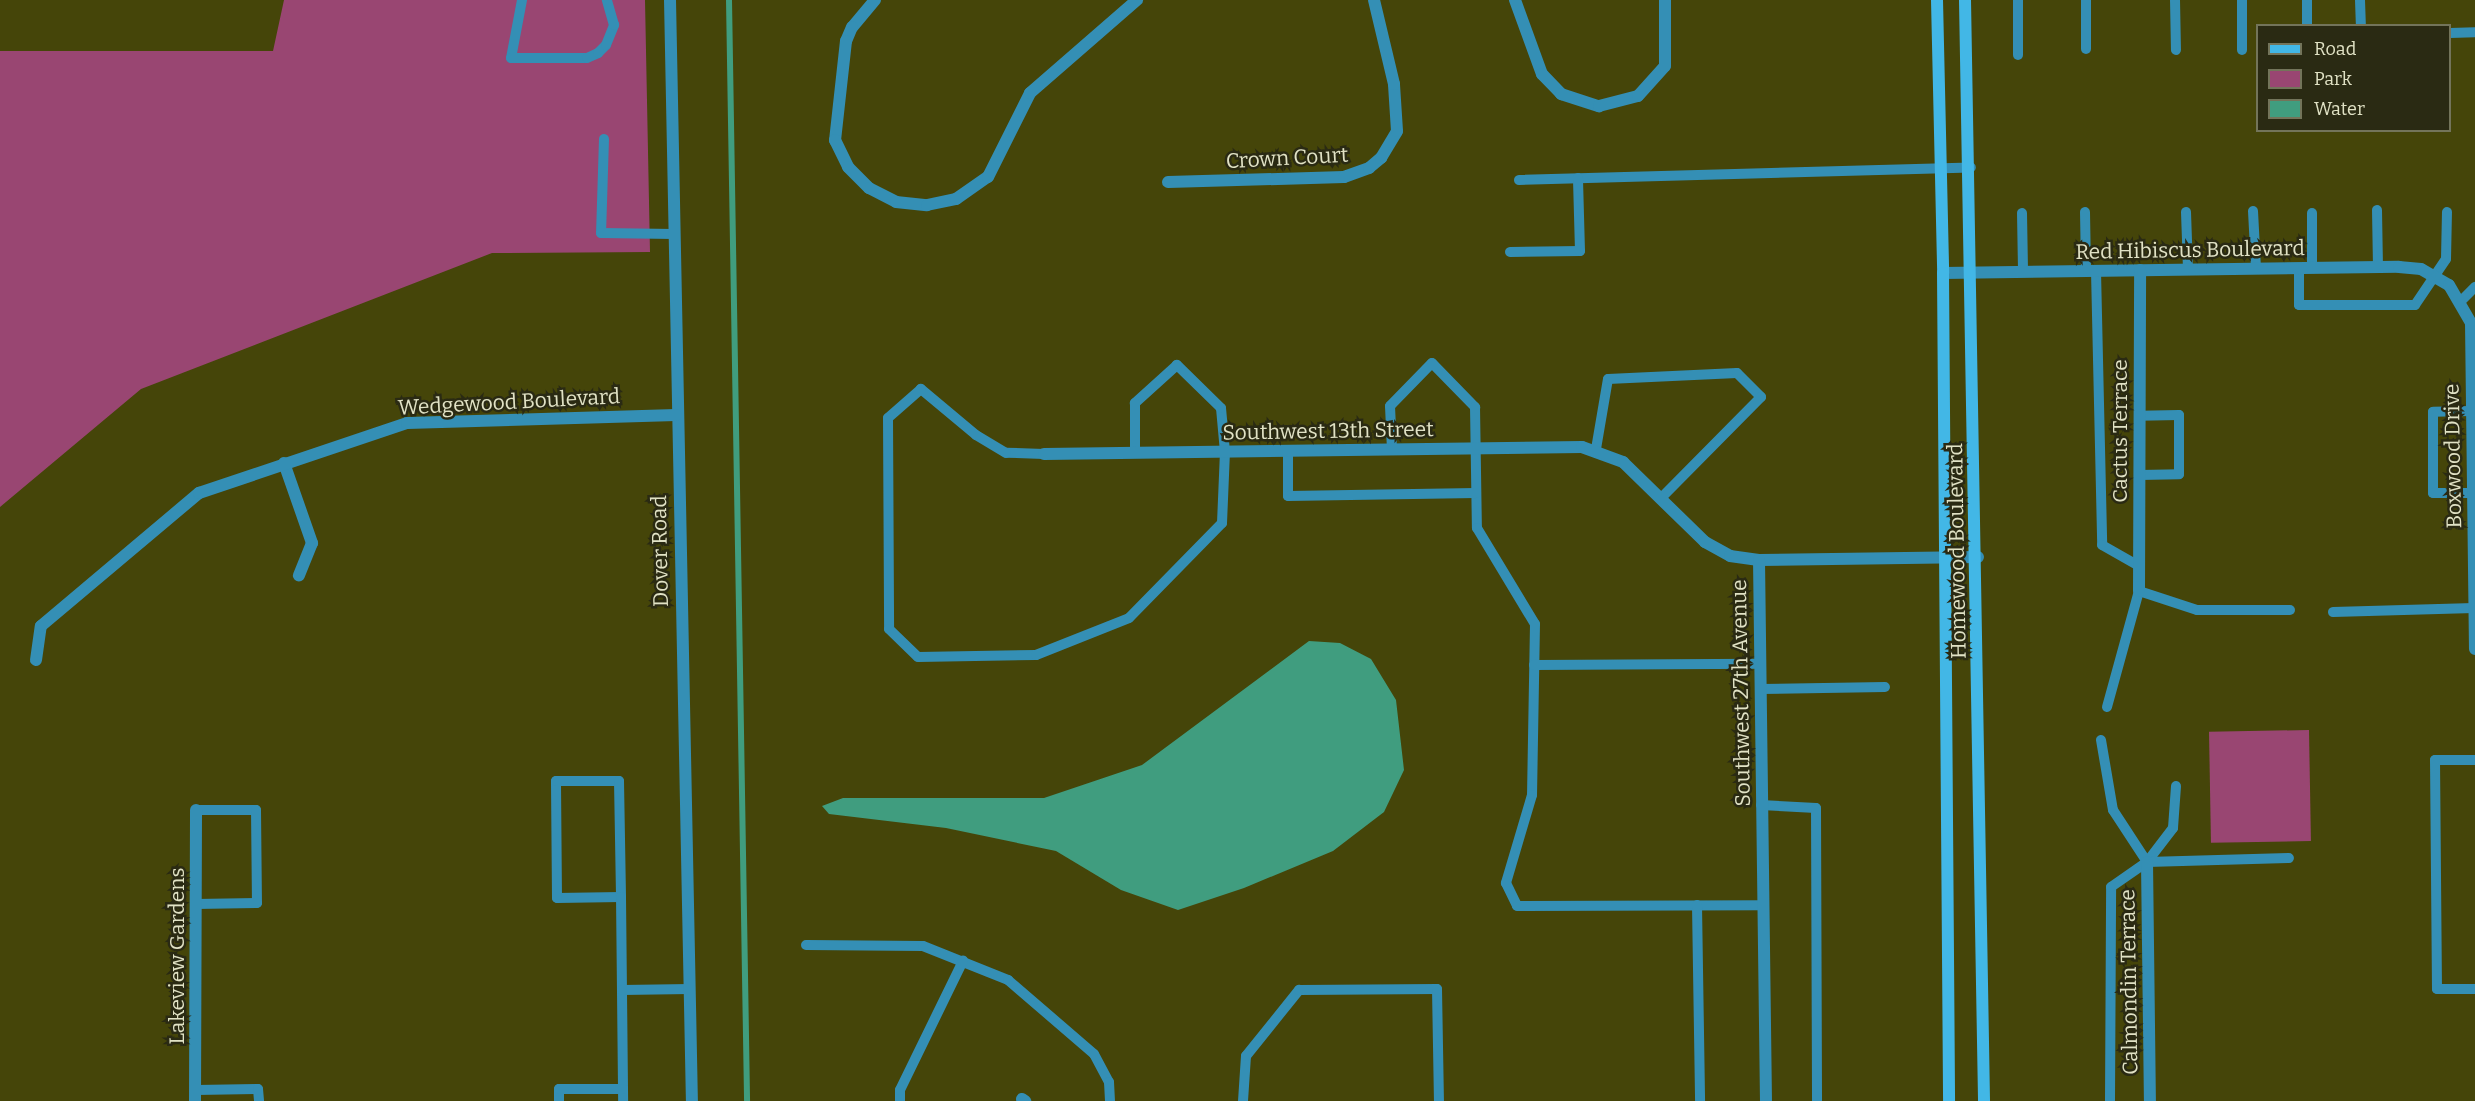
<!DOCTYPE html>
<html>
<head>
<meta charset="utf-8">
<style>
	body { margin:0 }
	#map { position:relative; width:2475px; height:1101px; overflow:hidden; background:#454509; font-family:Bitter,serif }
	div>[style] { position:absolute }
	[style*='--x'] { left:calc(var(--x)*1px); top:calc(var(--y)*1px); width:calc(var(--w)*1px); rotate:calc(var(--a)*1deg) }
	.green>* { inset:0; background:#994672; transform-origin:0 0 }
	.water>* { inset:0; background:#409d7f }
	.stream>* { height:6px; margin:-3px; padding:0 3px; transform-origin:3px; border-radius:3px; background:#409d7f }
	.lane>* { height:10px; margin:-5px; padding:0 5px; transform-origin:5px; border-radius:5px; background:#348fb5 }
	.street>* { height:12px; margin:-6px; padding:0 6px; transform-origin:6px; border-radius:6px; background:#348fb5 }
	.secondary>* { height:12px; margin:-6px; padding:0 6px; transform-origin:6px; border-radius:6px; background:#42b7e6 }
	span { translate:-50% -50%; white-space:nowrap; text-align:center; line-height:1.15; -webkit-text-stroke:5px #2a2a13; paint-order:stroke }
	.street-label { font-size:21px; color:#e1e2c5 }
	.legend { position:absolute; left:2256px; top:24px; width:195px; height:108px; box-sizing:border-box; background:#2a2a13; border:2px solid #73745a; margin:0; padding:8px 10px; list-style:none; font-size:18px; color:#e1e2c5 }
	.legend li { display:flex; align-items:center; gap:12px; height:30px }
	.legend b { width:30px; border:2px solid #73745a }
</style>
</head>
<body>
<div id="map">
	<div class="green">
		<i style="clip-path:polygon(284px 0,645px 0,650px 252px,492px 253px,141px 389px,0 507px,0 51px,273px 51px)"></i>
		<i style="left:2309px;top:730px;width:111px;height:100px;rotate:89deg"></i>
	</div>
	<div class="water">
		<i style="clip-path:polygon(1309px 641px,1340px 643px,1371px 659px,1396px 700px,1404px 770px,1384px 812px,1333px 851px,1244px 888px,1178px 910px,1121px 890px,1056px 851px,946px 828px,829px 814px,822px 806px,843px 798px,1044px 798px,1142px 765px)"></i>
	</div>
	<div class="stream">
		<i style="--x:729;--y:0;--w:1101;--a:89.06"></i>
	</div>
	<div class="lane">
		<i style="--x:522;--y:0;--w:59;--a:100.7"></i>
		<i style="--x:511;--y:58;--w:76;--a:0"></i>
		<i style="--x:587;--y:58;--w:12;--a:-24"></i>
		<i style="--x:598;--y:53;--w:11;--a:-45"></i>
		<i style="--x:606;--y:45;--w:22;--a:-68"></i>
		<i style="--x:614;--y:25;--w:26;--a:-106"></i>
		<i style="--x:2175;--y:0;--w:50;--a:88.9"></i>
		<i style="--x:2242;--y:0;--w:50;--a:90"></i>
		<i style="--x:2307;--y:0;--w:26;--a:90"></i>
		<i style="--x:2360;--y:0;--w:26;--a:88"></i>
		<i style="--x:2450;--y:33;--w:25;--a:-2"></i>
		<i style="--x:2086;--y:49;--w:49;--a:-90"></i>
		<i style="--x:2018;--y:55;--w:55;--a:-90"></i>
		<i style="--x:604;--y:139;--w:94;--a:91.8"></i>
		<i style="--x:601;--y:233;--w:73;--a:0.8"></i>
		<i style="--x:1519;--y:180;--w:452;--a:-1.6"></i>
		<i style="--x:2377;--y:210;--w:57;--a:89"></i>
		<i style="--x:2253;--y:211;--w:57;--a:87"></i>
		<i style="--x:2085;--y:212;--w:59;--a:89"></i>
		<i style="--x:2186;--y:212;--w:57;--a:88"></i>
		<i style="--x:2022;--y:213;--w:59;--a:89"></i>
		<i style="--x:2312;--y:213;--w:55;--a:90"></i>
		<i style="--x:1510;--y:252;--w:70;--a:-0.8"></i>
		<i style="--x:1580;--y:251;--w:73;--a:-91.6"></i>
		<i style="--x:2299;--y:268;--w:37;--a:90"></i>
		<i style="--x:2299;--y:305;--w:116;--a:0"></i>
		<i style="--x:2415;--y:305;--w:55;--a:-56"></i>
		<i style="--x:2446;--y:259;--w:47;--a:-88.8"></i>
		<i style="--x:2096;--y:271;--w:274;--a:88.7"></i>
		<i style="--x:2102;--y:545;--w:43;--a:29.6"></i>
		<i style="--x:2461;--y:301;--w:20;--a:-45"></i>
		<i style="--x:2472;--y:411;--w:39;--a:179"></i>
		<i style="--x:2433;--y:412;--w:81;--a:90"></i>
		<i style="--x:2433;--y:493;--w:40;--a:0"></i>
		<i style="--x:1596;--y:449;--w:71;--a:-80.3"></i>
		<i style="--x:1608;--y:379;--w:129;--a:-2.7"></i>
		<i style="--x:1737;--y:373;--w:34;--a:45"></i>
		<i style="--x:1761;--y:397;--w:142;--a:134.7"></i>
		<i style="--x:1392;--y:450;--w:44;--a:-92.6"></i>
		<i style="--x:1390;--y:406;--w:60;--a:-45.7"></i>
		<i style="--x:1432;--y:363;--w:62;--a:45.7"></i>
		<i style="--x:1475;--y:407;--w:121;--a:89.1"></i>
		<i style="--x:1477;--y:528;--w:112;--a:58.9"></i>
		<i style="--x:1535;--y:624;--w:171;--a:91"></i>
		<i style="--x:1532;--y:795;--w:92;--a:106.5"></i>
		<i style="--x:1506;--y:883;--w:25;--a:64"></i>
		<i style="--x:1517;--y:906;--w:245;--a:-0.2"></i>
		<i style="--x:1288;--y:451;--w:45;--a:90"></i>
		<i style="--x:1288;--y:496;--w:188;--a:-0.9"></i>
		<i style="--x:1044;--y:454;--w:38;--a:-178"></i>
		<i style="--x:1006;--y:453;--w:35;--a:-149"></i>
		<i style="--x:976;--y:435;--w:72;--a:-140.1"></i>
		<i style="--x:921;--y:389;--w:44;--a:138.7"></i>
		<i style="--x:888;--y:418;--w:211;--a:89.7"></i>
		<i style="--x:889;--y:629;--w:40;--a:44"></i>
		<i style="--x:918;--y:657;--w:118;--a:-1"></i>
		<i style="--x:1036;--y:655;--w:100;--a:-21.7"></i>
		<i style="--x:1129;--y:618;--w:133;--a:-45.6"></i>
		<i style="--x:1222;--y:523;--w:71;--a:-87.6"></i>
		<i style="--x:1225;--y:452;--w:44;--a:-95.2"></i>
		<i style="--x:1221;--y:408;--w:62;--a:-135.7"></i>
		<i style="--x:1177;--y:365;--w:57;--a:137.9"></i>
		<i style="--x:1135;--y:403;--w:50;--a:90"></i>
		<i style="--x:2140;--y:475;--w:39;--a:-1"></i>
		<i style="--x:2179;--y:474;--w:59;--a:-90"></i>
		<i style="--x:2179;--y:415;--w:39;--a:179"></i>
		<i style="--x:2333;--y:612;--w:141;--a:-1.6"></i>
		<i style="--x:1534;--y:665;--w:226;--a:-0.3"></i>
		<i style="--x:1760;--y:689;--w:125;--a:-0.9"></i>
		<i style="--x:2107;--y:707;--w:120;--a:-74.6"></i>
		<i style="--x:2139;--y:591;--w:61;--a:18.1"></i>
		<i style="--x:2197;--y:610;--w:93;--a:0"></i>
		<i style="--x:2101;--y:740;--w:71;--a:80.3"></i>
		<i style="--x:2113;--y:810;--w:62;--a:56.8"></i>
		<i style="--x:2147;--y:862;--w:43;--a:-52.6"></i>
		<i style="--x:2173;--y:828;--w:42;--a:-85.9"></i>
		<i style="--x:2475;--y:760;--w:40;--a:180"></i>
		<i style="--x:2435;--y:760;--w:229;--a:89.5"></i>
		<i style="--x:2437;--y:989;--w:38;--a:0"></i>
		<i style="--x:1761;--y:805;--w:55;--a:3.1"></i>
		<i style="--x:1816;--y:808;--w:293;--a:89.8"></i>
		<i style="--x:196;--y:810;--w:60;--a:0"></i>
		<i style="--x:256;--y:810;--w:93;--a:89.4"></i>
		<i style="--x:257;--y:903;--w:61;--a:179.1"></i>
		<i style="--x:621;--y:897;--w:64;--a:179.1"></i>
		<i style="--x:557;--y:898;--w:117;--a:-90.5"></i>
		<i style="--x:556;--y:781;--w:63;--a:0"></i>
		<i style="--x:619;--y:781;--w:116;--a:89"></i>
		<i style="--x:621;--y:897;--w:204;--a:89.4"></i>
		<i style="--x:1697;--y:905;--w:196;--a:89.1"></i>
		<i style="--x:806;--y:945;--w:117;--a:0.5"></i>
		<i style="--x:923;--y:946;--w:92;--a:21.8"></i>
		<i style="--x:1008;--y:980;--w:113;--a:40.7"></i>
		<i style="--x:1094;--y:1054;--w:32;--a:62"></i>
		<i style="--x:1109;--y:1082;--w:19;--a:87"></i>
		<i style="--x:622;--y:990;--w:68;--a:-0.8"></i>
		<i style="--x:196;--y:1090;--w:62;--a:-0.9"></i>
		<i style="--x:258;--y:1089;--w:12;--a:85"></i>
		<i style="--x:559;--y:1101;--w:12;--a:-90"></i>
		<i style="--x:559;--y:1089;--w:64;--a:0"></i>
		<i style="--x:900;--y:1101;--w:11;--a:-90"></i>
		<i style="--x:900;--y:1090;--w:144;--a:-64"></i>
		<i style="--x:1243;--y:1101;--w:45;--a:-86.2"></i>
		<i style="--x:1246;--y:1056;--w:85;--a:-51.2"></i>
		<i style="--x:1299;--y:990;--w:138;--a:-0.4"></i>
		<i style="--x:1437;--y:989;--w:112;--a:89"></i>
		<i style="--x:2110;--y:1101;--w:214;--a:-89.7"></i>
		<i style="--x:2111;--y:887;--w:44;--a:-34.8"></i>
		<i style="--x:2147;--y:862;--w:142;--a:-1.6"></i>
	</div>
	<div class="street">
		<i style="--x:670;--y:0;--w:1101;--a:88.86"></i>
		<i style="--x:875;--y:0;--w:35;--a:130"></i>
		<i style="--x:852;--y:27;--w:15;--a:113"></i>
		<i style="--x:846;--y:41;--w:100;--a:96.3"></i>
		<i style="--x:835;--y:140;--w:30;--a:64"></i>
		<i style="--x:848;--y:167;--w:30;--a:45"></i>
		<i style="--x:869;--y:188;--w:30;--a:27"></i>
		<i style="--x:896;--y:202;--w:31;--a:6"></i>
		<i style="--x:927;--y:205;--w:30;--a:-12"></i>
		<i style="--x:956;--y:199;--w:39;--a:-35"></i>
		<i style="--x:988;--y:177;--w:94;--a:-63.4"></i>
		<i style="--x:1030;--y:93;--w:142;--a:-41"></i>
		<i style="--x:1515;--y:0;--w:79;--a:70"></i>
		<i style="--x:1542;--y:74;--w:28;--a:46"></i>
		<i style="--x:1561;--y:94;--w:40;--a:18"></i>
		<i style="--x:1599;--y:106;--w:40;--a:-14.4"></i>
		<i style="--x:1638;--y:96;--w:40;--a:-48"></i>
		<i style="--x:1665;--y:66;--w:66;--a:-90"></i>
		<i style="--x:1168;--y:182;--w:176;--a:-1.6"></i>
		<i style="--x:1344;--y:177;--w:27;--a:-20"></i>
		<i style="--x:1369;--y:168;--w:16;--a:-40"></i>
		<i style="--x:1381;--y:158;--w:31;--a:-59"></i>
		<i style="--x:1397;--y:131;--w:47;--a:-93.7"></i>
		<i style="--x:1394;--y:84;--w:86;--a:-103.4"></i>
		<i style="--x:1943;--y:273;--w:456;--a:-0.8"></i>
		<i style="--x:2399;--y:267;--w:22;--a:5"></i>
		<i style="--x:2421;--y:269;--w:32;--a:30"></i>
		<i style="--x:2449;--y:285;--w:44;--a:59.9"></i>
		<i style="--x:2471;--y:323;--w:326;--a:89.3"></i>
		<i style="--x:1044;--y:454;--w:538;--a:-0.75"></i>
		<i style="--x:1582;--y:447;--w:44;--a:20.1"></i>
		<i style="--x:1623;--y:462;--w:115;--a:44.3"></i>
		<i style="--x:1705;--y:542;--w:29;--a:29"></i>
		<i style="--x:1730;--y:556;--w:29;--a:8"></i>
		<i style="--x:1759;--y:560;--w:219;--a:-0.8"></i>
		<i style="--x:284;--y:463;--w:85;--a:70.7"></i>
		<i style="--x:312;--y:543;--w:35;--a:112"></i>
		<i style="--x:1759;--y:560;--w:541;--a:89.26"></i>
		<i style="--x:2139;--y:591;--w:321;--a:-89.8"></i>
		<i style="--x:36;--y:660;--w:34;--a:-82"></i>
		<i style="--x:41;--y:626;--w:207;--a:-40.1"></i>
		<i style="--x:199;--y:493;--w:219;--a:-18.6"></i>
		<i style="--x:407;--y:423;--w:269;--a:-1.7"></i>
		<i style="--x:2147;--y:862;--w:239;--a:89.3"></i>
		<i style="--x:1022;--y:1099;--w:4;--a:34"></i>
		<i style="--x:195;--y:1101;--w:291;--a:-89.8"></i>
	</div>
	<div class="secondary">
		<i style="--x:1937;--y:0;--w:273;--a:88.7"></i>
		<i style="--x:1943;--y:273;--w:828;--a:89.58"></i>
		<i style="--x:1965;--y:0;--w:1101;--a:89.01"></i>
	</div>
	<div class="street-label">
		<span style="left:1287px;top:158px;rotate:-3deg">Crown Court</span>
		<span style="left:2190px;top:250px;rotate:-1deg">Red Hibiscus Boulevard</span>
		<span style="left:509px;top:402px;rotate:-3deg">Wedgewood Boulevard</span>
		<span style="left:1328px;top:431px;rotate:-1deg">Southwest 13th Street</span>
		<span style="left:2120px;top:431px;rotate:-90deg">Cactus Terrace</span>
		<span style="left:2453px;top:456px;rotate:-91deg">Boxwood Drive</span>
		<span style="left:660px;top:551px;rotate:-91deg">Dover Road</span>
		<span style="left:1957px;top:551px;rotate:-91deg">Homewood Boulevard</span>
		<span style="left:1741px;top:693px;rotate:-91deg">Southwest 27th Avenue</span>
		<span style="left:177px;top:956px;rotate:-90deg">Lakeview Gardens</span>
		<span style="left:2129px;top:982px;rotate:-91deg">Calmondin Terrace</span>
	</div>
	<ul class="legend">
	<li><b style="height:8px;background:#42b7e6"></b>Road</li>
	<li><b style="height:16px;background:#994672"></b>Park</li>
	<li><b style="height:16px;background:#409d7f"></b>Water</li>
	</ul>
</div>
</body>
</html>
